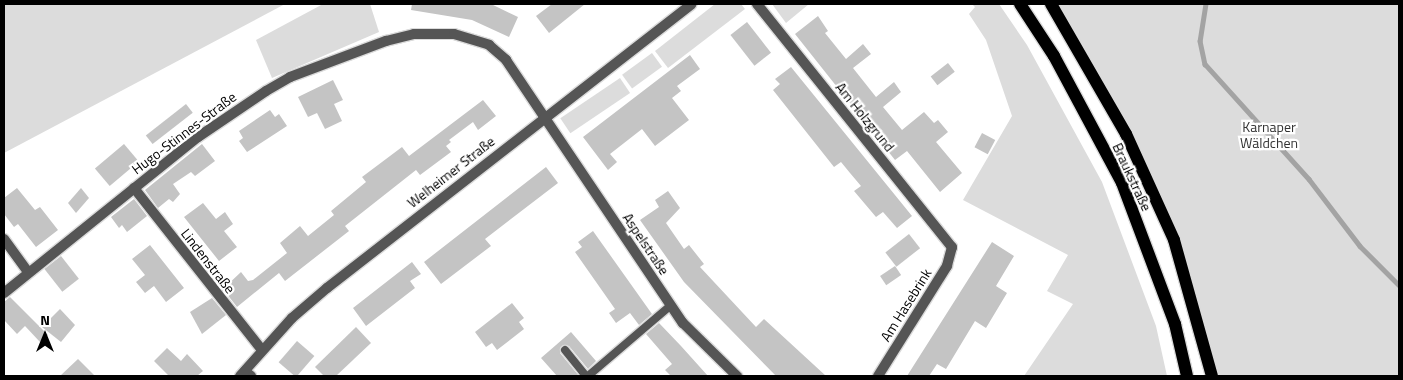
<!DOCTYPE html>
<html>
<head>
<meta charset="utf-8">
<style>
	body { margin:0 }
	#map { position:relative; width:1403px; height:380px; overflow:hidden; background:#fff; font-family:"Titillium Web",sans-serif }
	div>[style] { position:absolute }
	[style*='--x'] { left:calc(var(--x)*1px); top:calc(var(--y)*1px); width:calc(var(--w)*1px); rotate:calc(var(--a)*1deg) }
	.green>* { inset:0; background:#dcdcdc; transform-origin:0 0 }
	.stream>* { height:4.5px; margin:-2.25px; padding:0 2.25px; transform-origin:2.25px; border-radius:2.25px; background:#a3a3a3 }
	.building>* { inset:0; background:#c4c4c4; transform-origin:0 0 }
	.roads { filter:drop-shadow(1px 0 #dbdbdb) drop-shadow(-1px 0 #dbdbdb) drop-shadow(0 1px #dbdbdb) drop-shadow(0 -1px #dbdbdb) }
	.service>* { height:8px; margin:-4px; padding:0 4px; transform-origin:4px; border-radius:4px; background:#555 }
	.minor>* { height:10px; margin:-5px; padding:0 5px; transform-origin:5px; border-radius:5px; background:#555 }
	.tertiary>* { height:10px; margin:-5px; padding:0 5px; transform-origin:5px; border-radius:5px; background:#555 }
	.primary>* { height:12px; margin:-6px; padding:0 6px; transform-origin:6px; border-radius:6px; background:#000 }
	span { translate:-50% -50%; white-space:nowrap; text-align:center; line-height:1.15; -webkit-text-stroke:4.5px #fff; paint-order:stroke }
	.street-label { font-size:14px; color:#000 }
	.park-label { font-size:14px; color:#333 }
	.frame { position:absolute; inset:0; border:5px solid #000; pointer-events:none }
	.north { position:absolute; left:20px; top:310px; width:50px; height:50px; -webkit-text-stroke:4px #fff; paint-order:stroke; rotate:0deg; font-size:14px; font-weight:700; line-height:20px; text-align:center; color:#000 }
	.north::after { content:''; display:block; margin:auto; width:18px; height:22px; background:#000; clip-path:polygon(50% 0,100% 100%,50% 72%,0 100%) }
</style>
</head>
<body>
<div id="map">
	<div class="green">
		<i style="clip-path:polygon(4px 4px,285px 4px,4px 153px)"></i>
		<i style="clip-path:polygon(323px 4px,370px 4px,379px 32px,272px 78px,256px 40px)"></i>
		<i style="clip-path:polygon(715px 4px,741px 4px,745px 9px,668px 68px,655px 51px)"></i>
		<i style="clip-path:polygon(772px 4px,809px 4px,786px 23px)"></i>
		<i style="clip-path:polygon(972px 4px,999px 4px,1027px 45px,1102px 182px,1156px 326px,1167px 376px,1024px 376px,1073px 304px,1047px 291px,1068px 255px,963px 200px,1012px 116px,986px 40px,969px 14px,975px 7px)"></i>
		<i style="clip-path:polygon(1052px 4px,1399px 4px,1399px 376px,1214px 376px,1175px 241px)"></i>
		<i style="left:652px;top:53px;width:17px;height:37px;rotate:54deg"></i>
		<i style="left:620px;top:78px;width:18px;height:72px;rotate:56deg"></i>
	</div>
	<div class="stream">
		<i style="--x:1206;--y:4;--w:37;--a:99"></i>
		<i style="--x:1200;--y:41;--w:24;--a:78"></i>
		<i style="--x:1205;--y:64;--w:155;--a:47.9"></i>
		<i style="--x:1309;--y:179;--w:84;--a:52.7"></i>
		<i style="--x:1360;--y:246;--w:55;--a:45"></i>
	</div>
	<div class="building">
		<i style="clip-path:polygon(412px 4px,491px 4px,518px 17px,509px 37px,472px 20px,411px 10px)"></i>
		<i style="clip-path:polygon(552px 4px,585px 4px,549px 33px,536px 16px)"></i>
		<i style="clip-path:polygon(818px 16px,828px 31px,825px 33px,846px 59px,863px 44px,871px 54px,853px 68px,876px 97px,894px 82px,901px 92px,883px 107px,902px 130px,924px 112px,934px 123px,938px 120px,948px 132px,936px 142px,962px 173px,940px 192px,907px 151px,895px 160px,795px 34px)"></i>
		<i style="left:747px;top:22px;width:39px;height:21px;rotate:52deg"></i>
		<i style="clip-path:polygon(690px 55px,700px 69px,677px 86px,681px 91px,672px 98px,689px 120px,655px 146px,642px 129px,610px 154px,617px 162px,608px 170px,583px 137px)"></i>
		<i style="left:948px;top:63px;width:11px;height:22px;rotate:52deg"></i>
		<i style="clip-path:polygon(791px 67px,912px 216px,897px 228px,883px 212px,876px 217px,854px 191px,861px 186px,850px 173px,841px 162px,834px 167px,773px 90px,780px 84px,775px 79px)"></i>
		<i style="clip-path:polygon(333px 80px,343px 100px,334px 104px,342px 121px,325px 129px,317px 113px,308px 117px,298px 97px)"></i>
		<i style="clip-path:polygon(483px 100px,496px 116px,478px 130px,473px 122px,449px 140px,451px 142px,446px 146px,451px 152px,420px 175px,416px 170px,345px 226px,349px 231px,285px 281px,279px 273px,237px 307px,223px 289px,241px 272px,248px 281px,253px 280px,287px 253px,280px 243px,300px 226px,308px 236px,334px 215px,331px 211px,366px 182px,362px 177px,402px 147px,409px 156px)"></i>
		<i style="left:186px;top:104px;width:11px;height:51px;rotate:52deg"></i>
		<i style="clip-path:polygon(270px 110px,275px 117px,279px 114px,287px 126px,247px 152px,239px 141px,243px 138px,239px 131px)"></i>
		<i style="left:982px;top:133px;width:15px;height:16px;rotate:28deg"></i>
		<i style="left:124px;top:144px;width:23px;height:38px;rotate:50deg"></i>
		<i style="clip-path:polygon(202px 144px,215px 161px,195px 176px,191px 172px,173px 184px,180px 194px,173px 202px,169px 199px,158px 208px,145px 190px)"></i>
		<i style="clip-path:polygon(546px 167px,558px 183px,485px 239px,491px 246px,441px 284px,424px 262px)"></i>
		<i style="clip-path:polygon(17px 188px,35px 210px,40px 207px,58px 230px,36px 247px,18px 224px,14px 227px,4px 214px,4px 198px)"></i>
		<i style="clip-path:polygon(81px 188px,89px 198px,76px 213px,68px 203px)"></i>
		<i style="clip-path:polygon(668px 191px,680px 208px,666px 223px,684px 249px,689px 245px,704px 264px,700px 267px,756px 327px,764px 319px,826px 376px,776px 376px,684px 282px,640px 220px,659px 207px,655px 200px)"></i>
		<i style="clip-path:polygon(134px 199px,147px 216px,127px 232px,122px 225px,119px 228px,111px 217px)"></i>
		<i style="clip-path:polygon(203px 203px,216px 219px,225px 212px,233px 224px,224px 231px,237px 247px,219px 261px,184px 217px)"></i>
		<i style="clip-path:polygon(593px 231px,652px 314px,639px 325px,630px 313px,616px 323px,609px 313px,615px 309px,575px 252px,582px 247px,578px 242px)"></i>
		<i style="left:909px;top:234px;width:18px;height:30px;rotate:52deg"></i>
		<i style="clip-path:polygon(992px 242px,1014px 256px,996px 286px,1007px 293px,986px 328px,975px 321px,946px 369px,937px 364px,929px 376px,907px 376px)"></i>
		<i style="clip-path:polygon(150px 245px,184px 288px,166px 302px,154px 286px,145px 293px,136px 282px,145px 275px,132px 259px)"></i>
		<i style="left:61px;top:256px;width:29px;height:21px;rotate:52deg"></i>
		<i style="clip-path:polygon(412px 262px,421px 274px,410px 281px,415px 288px,366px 326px,353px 308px)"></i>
		<i style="left:895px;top:266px;width:11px;height:18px;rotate:56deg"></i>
		<i style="clip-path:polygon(10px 297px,48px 335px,40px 342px,25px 326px,17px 334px,4px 320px,4px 302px)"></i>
		<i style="clip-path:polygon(212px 298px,226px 315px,202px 334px,190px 312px)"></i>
		<i style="clip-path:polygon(512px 303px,524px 318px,519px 322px,524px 329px,497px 350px,492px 343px,486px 347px,475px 332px)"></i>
		<i style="clip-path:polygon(60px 309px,75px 325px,61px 342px,42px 327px)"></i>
		<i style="clip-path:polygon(659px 323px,681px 346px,708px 376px,671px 376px,665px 370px,672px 364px,646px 334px)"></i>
		<i style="clip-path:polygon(356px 327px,371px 343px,336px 376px,324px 376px,315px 367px)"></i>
		<i style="clip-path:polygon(571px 332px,596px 361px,588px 369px,569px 346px,564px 345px,560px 353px,579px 376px,557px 376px,541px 358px)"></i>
		<i style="left:297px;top:341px;width:23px;height:28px;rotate:41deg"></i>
		<i style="clip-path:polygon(167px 348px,181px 361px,187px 354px,203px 371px,197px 376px,169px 376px,154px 361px)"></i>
		<i style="clip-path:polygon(78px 359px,95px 376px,60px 376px)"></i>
	</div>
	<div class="roads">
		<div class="service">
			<i style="--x:565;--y:350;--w:33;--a:51"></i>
			<i style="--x:588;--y:376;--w:109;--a:-40.5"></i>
		</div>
		<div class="minor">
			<i style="--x:757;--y:4;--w:312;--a:51.3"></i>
			<i style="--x:952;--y:247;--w:20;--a:105"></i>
			<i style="--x:947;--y:266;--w:130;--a:122.1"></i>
			<i style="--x:134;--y:188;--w:206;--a:51.7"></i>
			<i style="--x:4;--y:239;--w:41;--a:54"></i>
			<i style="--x:4;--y:293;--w:249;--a:-38.8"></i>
			<i style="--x:198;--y:137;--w:82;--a:-34.1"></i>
			<i style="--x:266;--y:91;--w:28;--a:-30"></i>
			<i style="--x:290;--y:77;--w:103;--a:-20.6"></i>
			<i style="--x:386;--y:41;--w:29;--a:-14"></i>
			<i style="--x:414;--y:34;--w:40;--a:0"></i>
			<i style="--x:454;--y:34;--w:37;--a:17"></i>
			<i style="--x:489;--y:45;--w:23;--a:41"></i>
			<i style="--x:506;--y:60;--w:317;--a:56.1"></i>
			<i style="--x:683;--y:323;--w:76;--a:44.5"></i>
			<i style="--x:245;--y:371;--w:8;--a:40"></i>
		</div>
		<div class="tertiary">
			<i style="--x:240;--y:376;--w:78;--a:-48.1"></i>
			<i style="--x:292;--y:318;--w:46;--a:-40.6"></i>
			<i style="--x:327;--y:288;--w:462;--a:-37.9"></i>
		</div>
		<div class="primary">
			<i style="--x:1020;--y:4;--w:62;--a:56.8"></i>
			<i style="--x:1054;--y:56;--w:144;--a:61.8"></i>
			<i style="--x:1122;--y:183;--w:151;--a:69.4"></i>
			<i style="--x:1175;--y:324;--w:53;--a:77"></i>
			<i style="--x:1051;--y:4;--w:150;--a:60"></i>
			<i style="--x:1126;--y:134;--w:116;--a:65.6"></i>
			<i style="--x:1174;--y:240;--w:141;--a:74.4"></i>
		</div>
	</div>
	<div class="street-label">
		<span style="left:865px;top:117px;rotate:51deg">Am Holzgrund</span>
		<span style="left:184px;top:133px;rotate:-37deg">Hugo-Stinnes-Straße</span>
		<span style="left:451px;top:172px;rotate:-38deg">Welheimer Straße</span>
		<span style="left:1132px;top:177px;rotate:65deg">Braukstraße</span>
		<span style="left:646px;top:244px;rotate:56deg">Aspelstraße</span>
		<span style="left:208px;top:261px;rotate:52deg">Lindenstraße</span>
		<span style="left:906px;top:305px;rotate:-58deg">Am Hasebrink</span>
	</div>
	<div class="park-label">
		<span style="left:1269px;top:135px">Karnaper<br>Wäldchen</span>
	</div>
	<div class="frame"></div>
	<div class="north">N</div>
</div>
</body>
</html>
